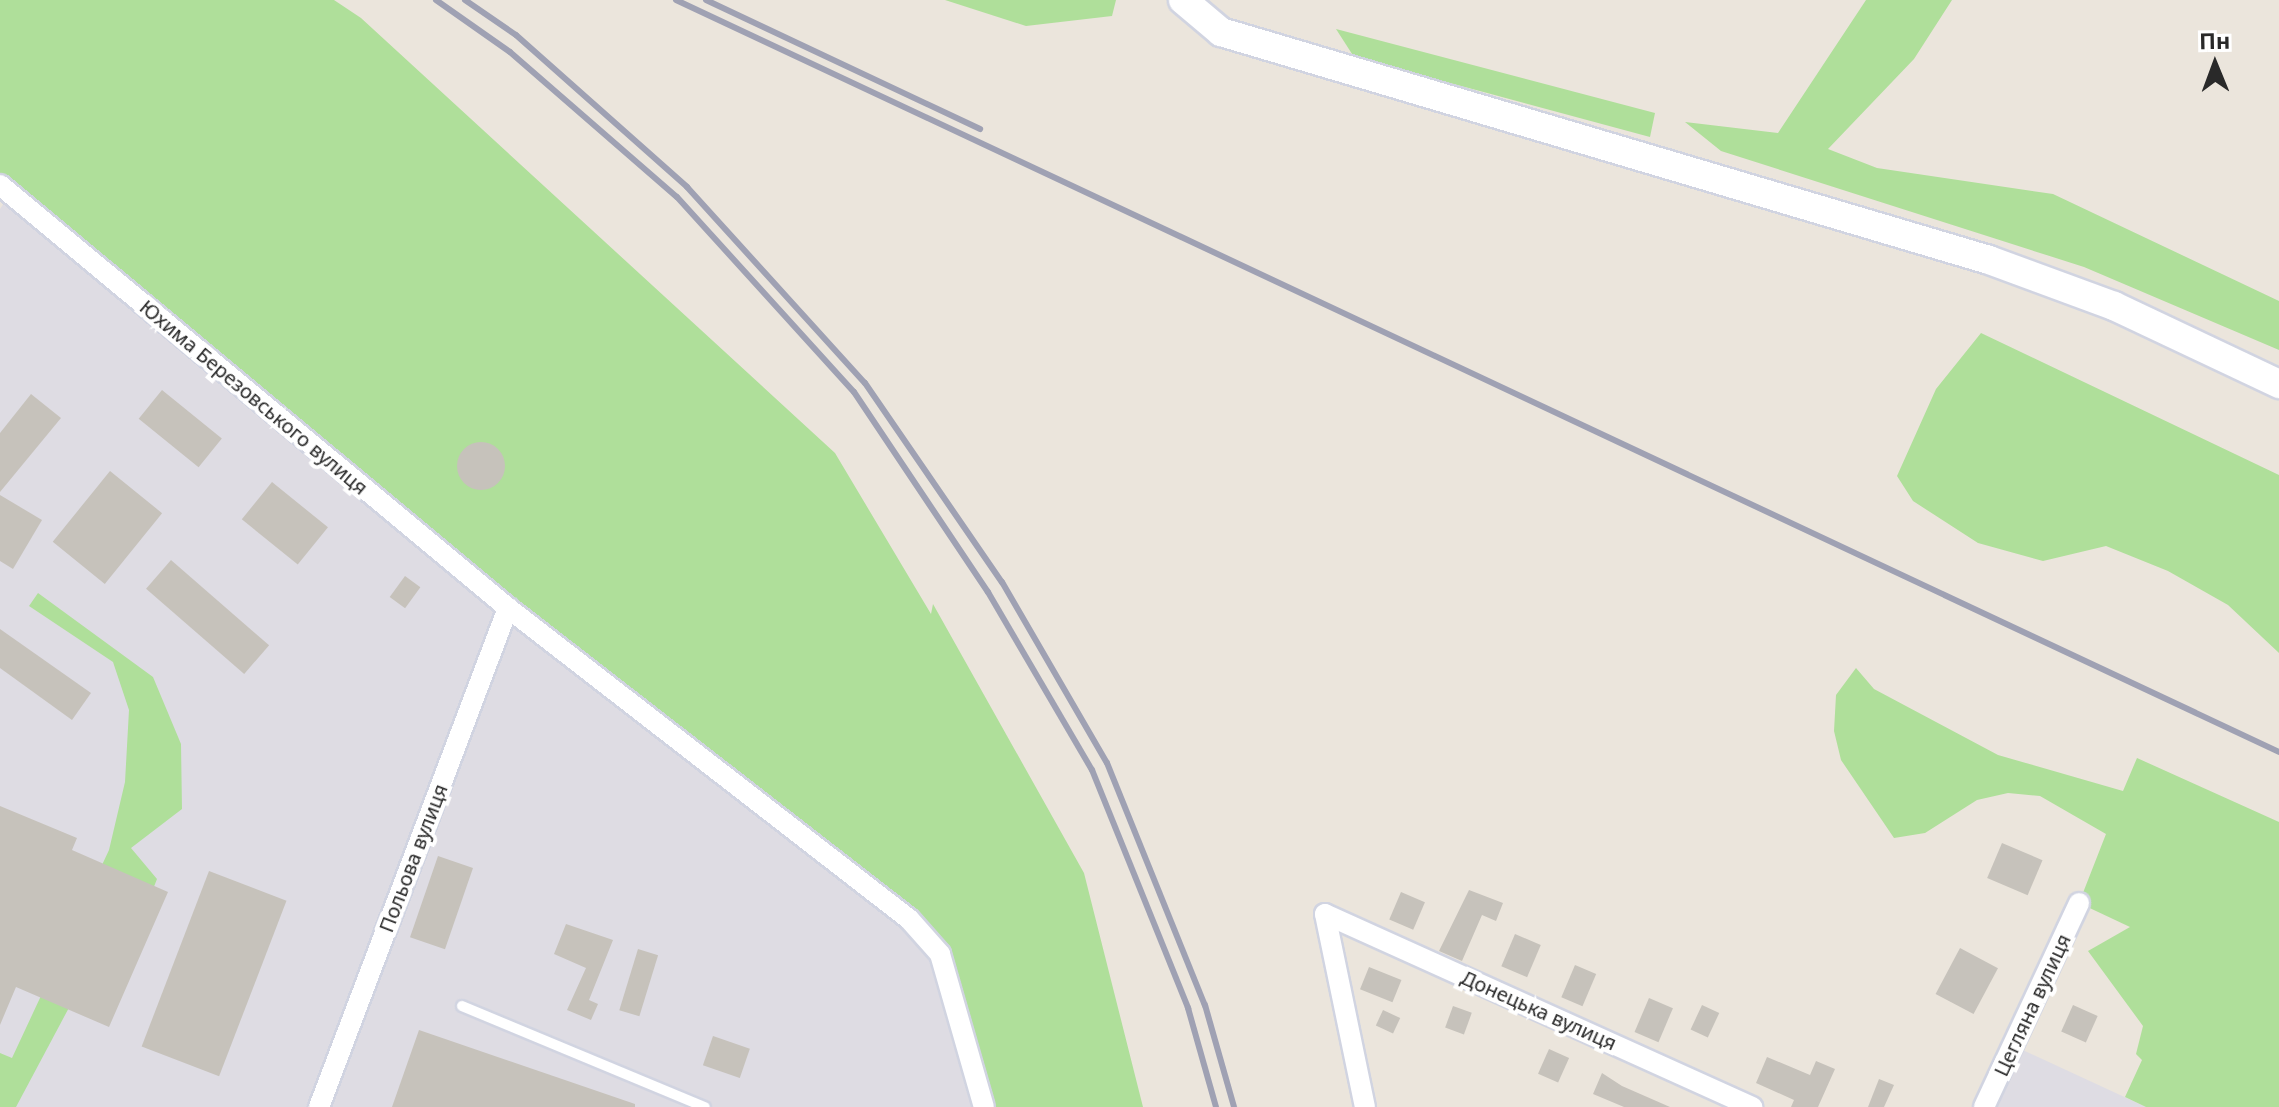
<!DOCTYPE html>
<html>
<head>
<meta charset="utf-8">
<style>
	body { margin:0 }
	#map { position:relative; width:2279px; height:1107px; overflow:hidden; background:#ebe5dc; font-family:"Noto Sans",sans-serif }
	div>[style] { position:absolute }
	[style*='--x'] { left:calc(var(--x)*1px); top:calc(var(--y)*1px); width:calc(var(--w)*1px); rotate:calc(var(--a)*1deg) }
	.industrial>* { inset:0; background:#dedce3 }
	.green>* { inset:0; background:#afdf9a }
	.building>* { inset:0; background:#c6c2bb; transform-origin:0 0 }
	.round { border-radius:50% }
	.roads { filter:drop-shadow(2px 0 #d1d4e1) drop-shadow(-2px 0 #d1d4e1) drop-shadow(0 2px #d1d4e1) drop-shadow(0 -2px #d1d4e1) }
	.service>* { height:10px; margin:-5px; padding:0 5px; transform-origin:5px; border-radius:5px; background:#fff }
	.minor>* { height:20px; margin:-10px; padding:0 10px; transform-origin:10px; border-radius:10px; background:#fff }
	.secondary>* { height:28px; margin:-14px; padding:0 14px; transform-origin:14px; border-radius:14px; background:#fff }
	.rail>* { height:6px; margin:-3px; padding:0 3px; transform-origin:3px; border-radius:3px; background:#9fa1b3 }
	span { translate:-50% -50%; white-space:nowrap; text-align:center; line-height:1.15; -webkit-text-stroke:8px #fff; paint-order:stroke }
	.street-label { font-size:20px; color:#292929 }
	.north { position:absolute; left:2175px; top:24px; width:80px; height:80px; -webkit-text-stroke:6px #fff; paint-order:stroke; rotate:359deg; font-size:22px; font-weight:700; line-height:32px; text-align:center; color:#292929 }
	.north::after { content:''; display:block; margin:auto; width:28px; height:36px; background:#292929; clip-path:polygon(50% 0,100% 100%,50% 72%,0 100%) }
</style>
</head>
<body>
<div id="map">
	<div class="industrial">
		<i style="clip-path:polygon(10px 194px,940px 954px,984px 1107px,0 1107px,0 209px)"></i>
		<i style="clip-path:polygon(2014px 1046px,2146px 1107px,1985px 1107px)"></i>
	</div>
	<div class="green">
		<i style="clip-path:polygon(0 0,334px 0,361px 18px,835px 453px,931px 614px,933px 604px,1084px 873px,1143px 1107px,984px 1107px,940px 954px,0 185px)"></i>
		<i style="clip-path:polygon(945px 0,1116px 0,1112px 16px,1026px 26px)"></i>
		<i style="clip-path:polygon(1866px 0,1952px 0,1914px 59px,1828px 149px,1877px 168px,2053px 194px,2279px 301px,2279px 350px,2084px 267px,1721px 151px,1685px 122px,1778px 133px)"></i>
		<i style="clip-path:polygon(1336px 29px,1655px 113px,1650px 137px,1354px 57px)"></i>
		<i style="clip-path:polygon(1981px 333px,2279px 475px,2279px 653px,2228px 605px,2168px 571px,2106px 546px,2043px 561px,1978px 543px,1913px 501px,1897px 476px,1936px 389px)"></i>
		<i style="clip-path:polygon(38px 593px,153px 677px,181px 744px,182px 809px,131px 848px,157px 879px,127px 955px,72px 1002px,16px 1107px,0 1107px,0 1053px,12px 1058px,109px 850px,125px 782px,129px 710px,113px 662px,29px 606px)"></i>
		<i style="clip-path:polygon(1856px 668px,1874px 689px,1998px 755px,2123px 791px,2137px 758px,2279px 822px,2279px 1107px,2146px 1107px,2125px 1097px,2142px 1060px,2136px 1054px,2143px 1026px,2088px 951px,2130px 927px,2079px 903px,2106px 834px,2040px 796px,2008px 793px,1977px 800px,1925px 833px,1894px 838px,1841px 760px,1834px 731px,1836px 695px)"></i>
	</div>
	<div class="building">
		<i style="left:162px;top:390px;width:77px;height:37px;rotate:39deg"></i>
		<i style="clip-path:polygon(31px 394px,61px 418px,0 492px,0 433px)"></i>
		<i class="round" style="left:457px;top:442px;width:48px;height:48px"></i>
		<i style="left:110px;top:471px;width:67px;height:91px;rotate:39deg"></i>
		<i style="left:272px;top:482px;width:72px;height:48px;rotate:39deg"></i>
		<i style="clip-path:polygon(0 495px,42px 520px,13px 569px,0 561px)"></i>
		<i style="left:171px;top:560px;width:130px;height:38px;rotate:41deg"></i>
		<i style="left:405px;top:576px;width:19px;height:26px;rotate:36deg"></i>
		<i style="clip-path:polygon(0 629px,91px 693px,72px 720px,0 668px)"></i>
		<i style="clip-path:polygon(0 806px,77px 838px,72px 850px,168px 892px,109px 1027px,16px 987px,0 1025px)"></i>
		<i style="left:2002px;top:843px;width:44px;height:38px;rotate:23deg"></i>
		<i style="left:438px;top:856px;width:37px;height:86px;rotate:19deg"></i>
		<i style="left:209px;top:871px;width:83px;height:188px;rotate:21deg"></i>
		<i style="clip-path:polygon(1469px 890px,1503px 903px,1496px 921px,1482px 915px,1462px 961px,1439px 951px)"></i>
		<i style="left:1401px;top:892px;width:26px;height:30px;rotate:23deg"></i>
		<i style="clip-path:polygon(566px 924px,613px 940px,589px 1000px,598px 1004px,591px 1020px,567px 1010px,586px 968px,554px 954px)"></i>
		<i style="left:1515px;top:934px;width:28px;height:35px;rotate:23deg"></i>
		<i style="left:1960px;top:948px;width:43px;height:52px;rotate:28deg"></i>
		<i style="left:638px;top:949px;width:21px;height:64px;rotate:17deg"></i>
		<i style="left:1575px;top:965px;width:23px;height:35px;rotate:23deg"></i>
		<i style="left:1369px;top:967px;width:35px;height:24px;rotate:22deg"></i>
		<i style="left:1649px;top:998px;width:26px;height:37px;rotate:23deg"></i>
		<i style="left:1702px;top:1005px;width:19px;height:27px;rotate:25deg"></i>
		<i style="left:2073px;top:1005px;width:27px;height:29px;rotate:24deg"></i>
		<i style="left:1453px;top:1006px;width:20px;height:23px;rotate:20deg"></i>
		<i style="left:1383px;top:1010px;width:19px;height:17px;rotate:25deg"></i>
		<i style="clip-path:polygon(419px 1030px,635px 1104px,635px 1107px,392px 1107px)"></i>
		<i style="left:713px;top:1036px;width:39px;height:31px;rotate:19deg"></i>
		<i style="left:1549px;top:1049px;width:22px;height:27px;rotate:24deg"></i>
		<i style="clip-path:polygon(1767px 1057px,1810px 1075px,1816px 1061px,1835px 1069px,1818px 1107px,1791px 1107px,1794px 1100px,1756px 1083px)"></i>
		<i style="clip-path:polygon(1602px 1073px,1622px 1086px,1670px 1107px,1624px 1107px,1593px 1094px)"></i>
		<i style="clip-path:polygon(1879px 1079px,1894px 1085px,1884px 1107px,1868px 1107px)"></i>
	</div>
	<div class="roads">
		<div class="service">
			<i style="--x:462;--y:1006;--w:263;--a:22.6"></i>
		</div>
		<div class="minor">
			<i style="--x:0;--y:185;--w:661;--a:39.78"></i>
			<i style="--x:508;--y:608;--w:507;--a:37.8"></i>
			<i style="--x:909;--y:919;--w:47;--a:48.5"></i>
			<i style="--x:940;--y:954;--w:159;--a:74"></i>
			<i style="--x:1325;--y:914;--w:469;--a:24.3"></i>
			<i style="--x:1325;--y:914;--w:197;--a:78.3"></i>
			<i style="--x:319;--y:1107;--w:534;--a:-69.26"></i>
			<i style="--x:1984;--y:1107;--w:225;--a:-65"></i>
		</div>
		<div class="secondary">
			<i style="--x:1183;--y:0;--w:50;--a:40.1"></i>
			<i style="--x:1221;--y:32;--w:801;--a:16.53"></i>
			<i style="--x:1989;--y:260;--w:133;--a:20.2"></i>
			<i style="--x:2114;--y:306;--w:183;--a:25.3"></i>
		</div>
	</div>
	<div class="rail">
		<i style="--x:436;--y:0;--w:90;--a:35.1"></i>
		<i style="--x:510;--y:52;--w:221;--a:41"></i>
		<i style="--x:677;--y:197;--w:263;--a:47.8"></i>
		<i style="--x:854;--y:392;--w:241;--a:56.2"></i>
		<i style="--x:988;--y:592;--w:206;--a:59.7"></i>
		<i style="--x:1092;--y:770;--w:257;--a:68"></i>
		<i style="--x:1188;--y:1008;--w:103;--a:74.2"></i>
		<i style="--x:465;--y:0;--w:62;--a:34.5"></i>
		<i style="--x:516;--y:35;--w:229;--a:41.6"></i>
		<i style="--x:687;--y:187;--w:265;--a:47.8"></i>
		<i style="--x:865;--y:383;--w:242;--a:55.5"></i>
		<i style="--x:1002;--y:582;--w:209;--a:59.9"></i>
		<i style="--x:1107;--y:763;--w:261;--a:68"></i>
		<i style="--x:1205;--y:1005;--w:106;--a:74.1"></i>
		<i style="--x:676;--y:0;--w:1771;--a:25.13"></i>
		<i style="--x:706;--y:0;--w:303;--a:25.2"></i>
	</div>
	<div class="street-label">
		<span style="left:254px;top:397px;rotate:40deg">Юхима Березовського вулиця</span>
		<span style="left:413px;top:858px;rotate:-69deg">Польова вулиця</span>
		<span style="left:2032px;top:1005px;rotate:-65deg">Цегляна вулиця</span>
		<span style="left:1539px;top:1010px;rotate:24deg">Донецька вулиця</span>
	</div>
	<div class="north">Пн</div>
</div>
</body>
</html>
